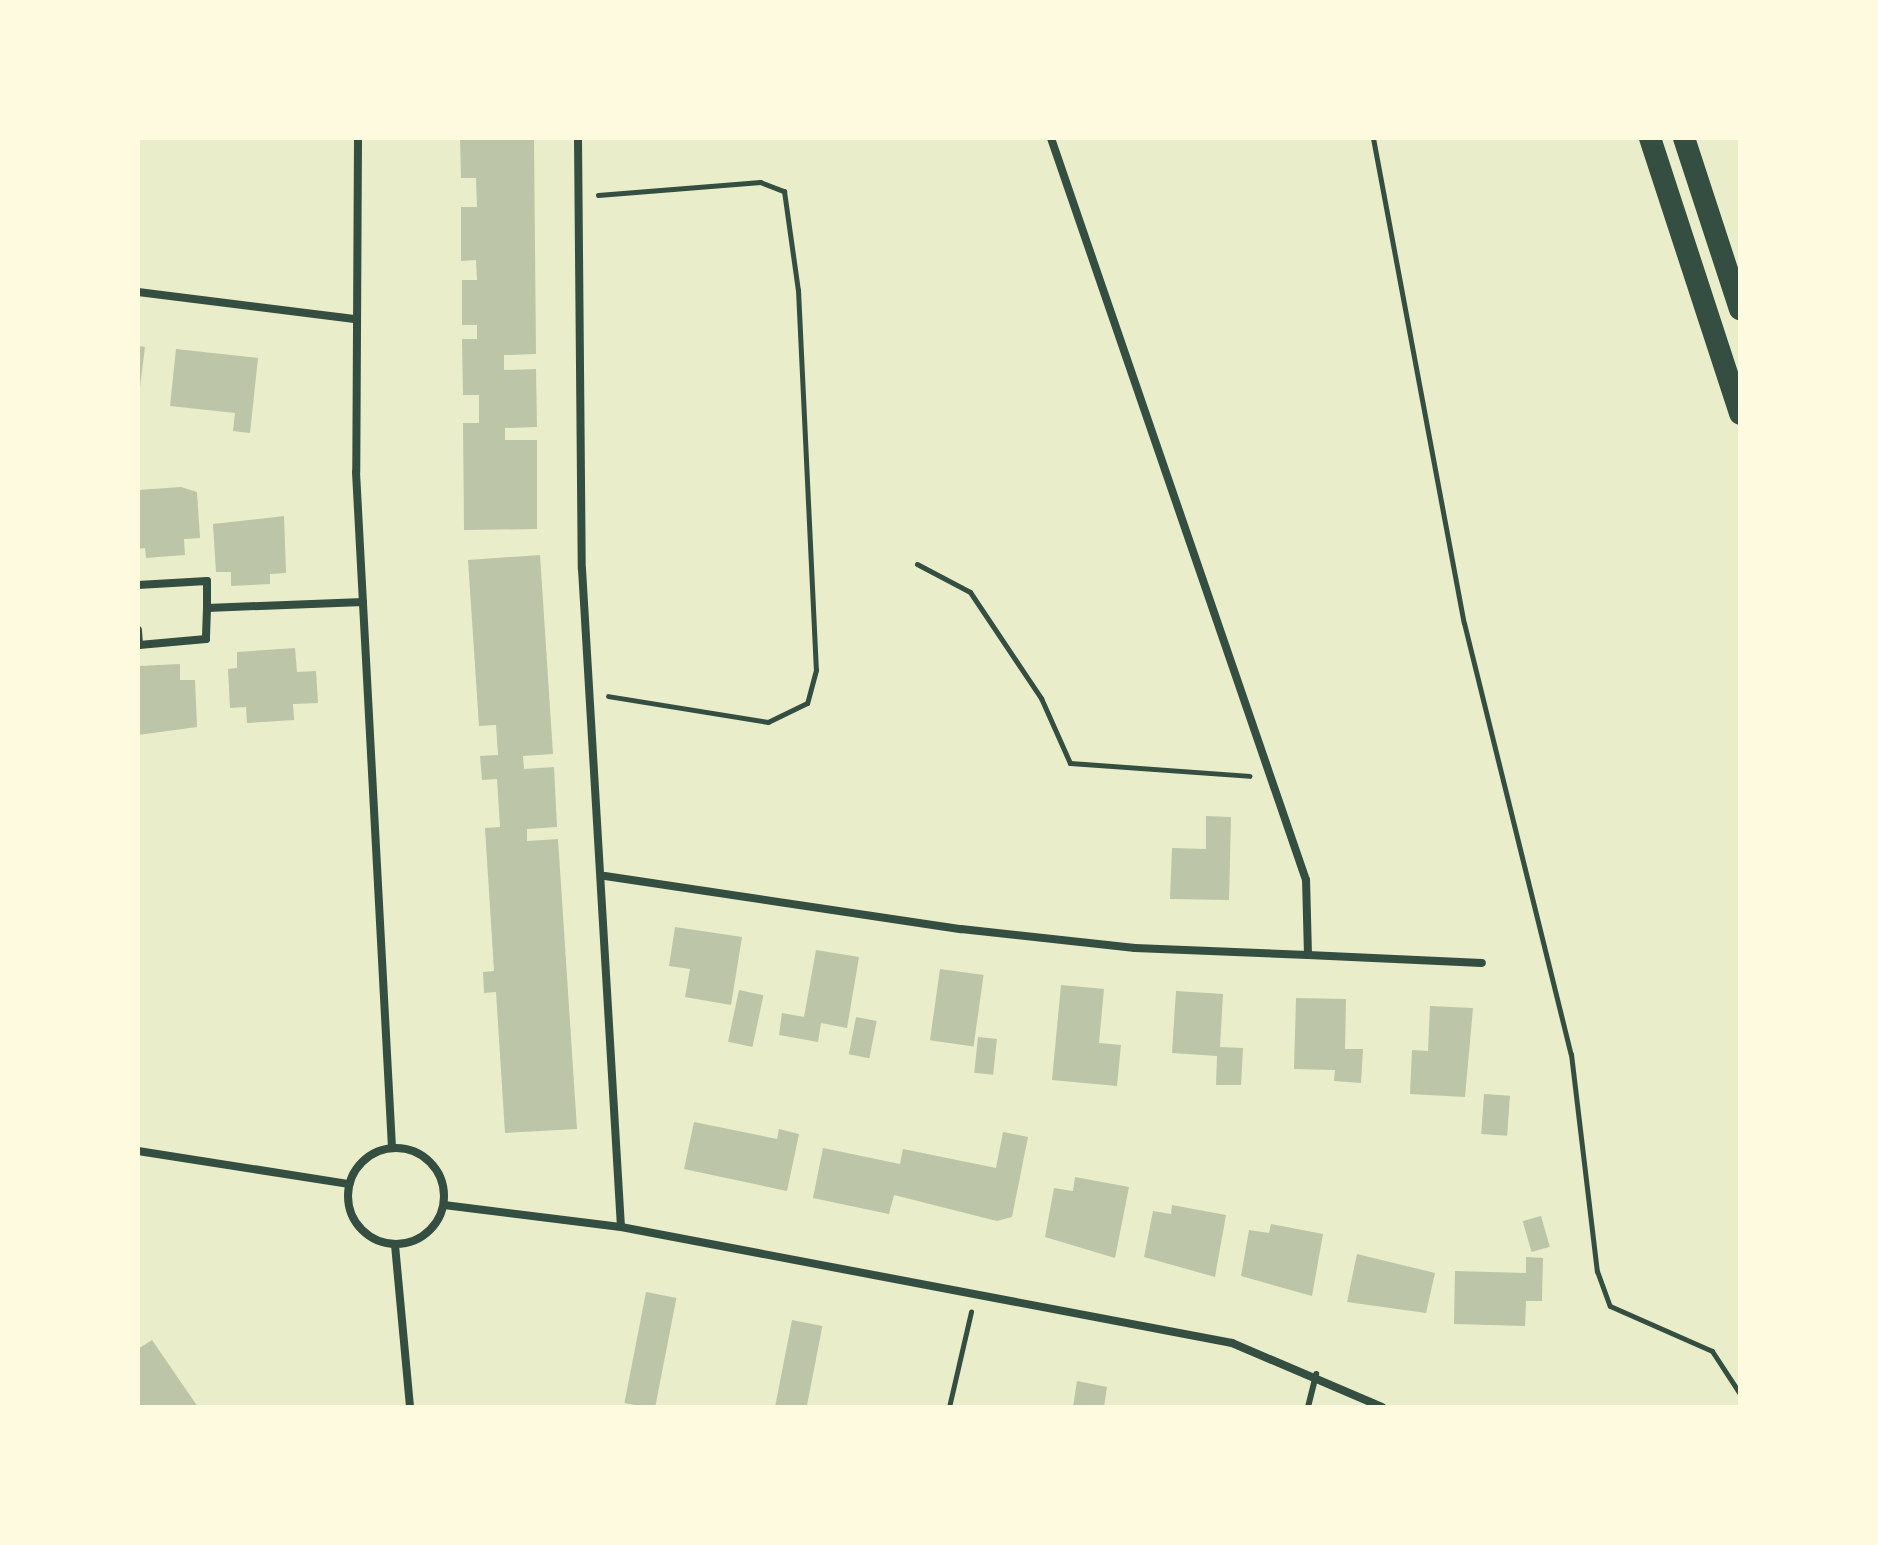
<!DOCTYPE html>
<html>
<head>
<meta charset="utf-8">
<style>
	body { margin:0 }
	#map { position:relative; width:1878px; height:1545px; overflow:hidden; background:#e9edc9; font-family:"Source Sans 3",sans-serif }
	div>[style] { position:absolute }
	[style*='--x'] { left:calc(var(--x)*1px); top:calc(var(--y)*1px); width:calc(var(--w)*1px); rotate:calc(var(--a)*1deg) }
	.building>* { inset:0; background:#bcc5a7; transform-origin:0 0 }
	.path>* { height:5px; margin:-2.5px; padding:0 2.5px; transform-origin:2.5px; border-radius:2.5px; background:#344e41 }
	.service>* { height:6px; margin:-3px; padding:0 3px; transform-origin:3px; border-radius:3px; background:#344e41 }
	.minor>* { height:8px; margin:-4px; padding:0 4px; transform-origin:4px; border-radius:4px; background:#344e41 }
	.minor>.ring { margin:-4px; padding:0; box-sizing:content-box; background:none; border:8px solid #344e41; border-radius:50% }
	.trunk>* { height:22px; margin:-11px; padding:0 11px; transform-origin:11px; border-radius:11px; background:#344e41 }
	span { translate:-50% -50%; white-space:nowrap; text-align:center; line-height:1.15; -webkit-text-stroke:8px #fefae0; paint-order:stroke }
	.frame { position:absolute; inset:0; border:140px solid #fefae0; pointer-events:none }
</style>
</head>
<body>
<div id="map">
	<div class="building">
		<i style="clip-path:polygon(460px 138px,534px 138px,536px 354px,504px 355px,504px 370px,536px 369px,537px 427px,505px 428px,505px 440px,537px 440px,537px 529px,464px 530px,463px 423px,479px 423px,479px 395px,463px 395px,462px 339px,477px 339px,477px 325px,462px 325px,462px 280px,477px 280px,476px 260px,461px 261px,461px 207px,477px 207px,476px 178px,461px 178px)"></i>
		<i style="clip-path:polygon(138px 346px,145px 347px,140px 387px,138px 386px)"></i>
		<i style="clip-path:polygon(176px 349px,258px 358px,250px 433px,233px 431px,235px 413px,170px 406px)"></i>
		<i style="clip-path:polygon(181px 487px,197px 492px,200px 538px,184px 539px,185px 555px,146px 558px,145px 548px,138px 549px,138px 490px)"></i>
		<i style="clip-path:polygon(284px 516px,286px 573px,270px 574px,270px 584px,231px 586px,231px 572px,216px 572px,213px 524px)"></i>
		<i style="clip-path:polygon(540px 555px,553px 754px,523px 756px,524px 769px,554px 767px,557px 827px,527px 829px,527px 841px,558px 839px,577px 1129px,505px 1133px,496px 992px,484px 993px,483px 972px,494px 971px,485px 828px,500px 827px,497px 779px,482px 780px,480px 756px,498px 755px,496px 725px,479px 726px,468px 560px)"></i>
		<i style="clip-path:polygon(295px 648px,297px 672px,316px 671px,318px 703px,293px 704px,294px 720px,247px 723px,246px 707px,230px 708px,228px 669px,237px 668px,237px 652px)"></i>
		<i style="clip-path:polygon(180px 664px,180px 680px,195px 680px,197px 727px,138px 735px,139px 666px)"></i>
		<i style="clip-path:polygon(1206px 816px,1231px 817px,1229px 900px,1170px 899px,1172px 848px,1206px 849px)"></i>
		<i style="clip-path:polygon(675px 927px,742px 937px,731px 1005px,685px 997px,690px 969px,669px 966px)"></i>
		<i style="clip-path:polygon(816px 950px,859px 957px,847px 1028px,821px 1023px,818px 1042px,779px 1035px,782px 1013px,804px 1017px)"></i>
		<i style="left:940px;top:969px;width:44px;height:72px;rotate:8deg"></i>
		<i style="clip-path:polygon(1061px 985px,1104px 989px,1099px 1043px,1121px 1045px,1117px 1086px,1052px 1080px)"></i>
		<i style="left:739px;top:990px;width:25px;height:53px;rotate:12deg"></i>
		<i style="clip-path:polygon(1176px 991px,1223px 994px,1220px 1047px,1243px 1048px,1241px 1085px,1216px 1085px,1217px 1056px,1172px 1053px)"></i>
		<i style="clip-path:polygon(1296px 998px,1346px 999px,1345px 1049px,1363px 1049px,1361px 1083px,1334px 1081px,1335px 1070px,1294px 1069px)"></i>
		<i style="clip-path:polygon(1430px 1006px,1473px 1008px,1465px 1097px,1410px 1094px,1412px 1050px,1428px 1051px)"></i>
		<i style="left:856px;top:1017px;width:21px;height:38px;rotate:11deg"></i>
		<i style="left:978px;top:1037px;width:19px;height:36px;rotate:6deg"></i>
		<i style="left:1484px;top:1094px;width:26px;height:40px;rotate:4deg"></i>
		<i style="clip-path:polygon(694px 1122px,777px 1139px,779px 1129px,799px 1134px,787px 1191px,684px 1169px)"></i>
		<i style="clip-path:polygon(1003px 1132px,1028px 1137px,1012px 1217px,997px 1221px,894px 1195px,889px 1214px,813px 1198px,823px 1148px,900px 1164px,903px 1149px,996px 1168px)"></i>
		<i style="clip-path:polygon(1075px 1177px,1129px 1187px,1115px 1258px,1045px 1237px,1054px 1188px,1073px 1191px)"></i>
		<i style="clip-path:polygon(1172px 1205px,1226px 1215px,1215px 1277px,1144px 1257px,1153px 1211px,1171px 1214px)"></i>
		<i style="left:1541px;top:1216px;width:32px;height:19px;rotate:74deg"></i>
		<i style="clip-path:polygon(1271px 1224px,1323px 1234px,1312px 1296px,1241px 1276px,1249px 1230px,1269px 1233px)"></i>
		<i style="clip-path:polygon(1357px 1254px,1435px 1273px,1426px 1313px,1347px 1302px)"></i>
		<i style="clip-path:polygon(1526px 1257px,1543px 1258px,1542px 1301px,1526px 1301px,1525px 1326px,1454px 1324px,1455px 1271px,1526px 1273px)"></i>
		<i style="left:646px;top:1292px;width:31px;height:113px;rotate:11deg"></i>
		<i style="left:792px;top:1320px;width:31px;height:89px;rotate:11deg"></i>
		<i style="clip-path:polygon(152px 1340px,198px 1407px,138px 1407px,138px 1349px)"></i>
		<i style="clip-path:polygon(1077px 1381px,1107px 1387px,1104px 1407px,1073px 1407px)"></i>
	</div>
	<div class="path">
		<i style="--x:1373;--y:138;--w:493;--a:79.4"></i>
		<i style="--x:1464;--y:623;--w:444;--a:76.1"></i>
		<i style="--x:1571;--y:1054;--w:219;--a:83.2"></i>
		<i style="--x:1597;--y:1271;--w:37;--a:70"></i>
		<i style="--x:1610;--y:1306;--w:111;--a:23.8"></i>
		<i style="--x:1712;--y:1351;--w:51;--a:56.9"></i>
		<i style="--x:598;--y:195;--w:163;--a:-4.6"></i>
		<i style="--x:760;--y:182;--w:26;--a:21"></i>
		<i style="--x:784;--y:191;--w:100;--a:82"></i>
		<i style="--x:798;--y:290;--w:380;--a:87.3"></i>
		<i style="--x:816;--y:670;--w:34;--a:105"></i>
		<i style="--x:807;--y:703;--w:43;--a:154"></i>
		<i style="--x:768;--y:722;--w:162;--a:-170.8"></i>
		<i style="--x:917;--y:564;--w:60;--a:27.8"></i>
		<i style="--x:970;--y:592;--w:128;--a:56.2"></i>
		<i style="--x:1041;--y:698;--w:71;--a:66"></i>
		<i style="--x:1070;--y:763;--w:180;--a:4.1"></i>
		<i style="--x:949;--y:1407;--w:98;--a:-77"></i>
	</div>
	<div class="service">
		<i style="--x:1308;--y:1407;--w:34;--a:-76"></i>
	</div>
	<div class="minor">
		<i style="--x:358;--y:138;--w:334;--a:90.3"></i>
		<i style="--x:356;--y:472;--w:676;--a:86.95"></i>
		<i style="--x:578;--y:138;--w:431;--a:89.5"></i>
		<i style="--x:582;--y:569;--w:659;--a:86.61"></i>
		<i style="--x:138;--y:292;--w:220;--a:7.1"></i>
		<i style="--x:138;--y:585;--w:69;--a:-3.3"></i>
		<i style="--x:207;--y:581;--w:27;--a:90"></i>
		<i style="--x:207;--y:608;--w:31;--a:92"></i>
		<i style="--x:206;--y:639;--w:67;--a:174.9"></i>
		<i style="--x:139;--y:645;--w:15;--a:-94"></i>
		<i style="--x:207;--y:608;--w:156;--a:-2.2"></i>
		<i style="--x:605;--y:876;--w:360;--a:8.5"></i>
		<i style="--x:961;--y:929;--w:175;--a:6.2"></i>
		<i style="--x:1135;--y:948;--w:173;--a:2.3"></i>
		<i style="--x:1308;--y:955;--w:75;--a:-91.5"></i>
		<i style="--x:1306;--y:880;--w:785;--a:-108.97"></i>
		<i style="--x:1308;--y:955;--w:174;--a:2.6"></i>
		<i class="ring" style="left:348px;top:1148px;width:88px;height:88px"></i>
		<i style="--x:138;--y:1151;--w:214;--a:8.9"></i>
		<i style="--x:444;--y:1205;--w:178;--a:7.1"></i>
		<i style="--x:621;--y:1227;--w:622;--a:10.75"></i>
		<i style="--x:1232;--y:1343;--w:163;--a:23.1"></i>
		<i style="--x:395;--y:1245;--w:163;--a:84.7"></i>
	</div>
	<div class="trunk">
		<i style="--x:1650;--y:138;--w:290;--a:71.9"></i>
		<i style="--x:1684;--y:138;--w:180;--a:71.9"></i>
	</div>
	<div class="frame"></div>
</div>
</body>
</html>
